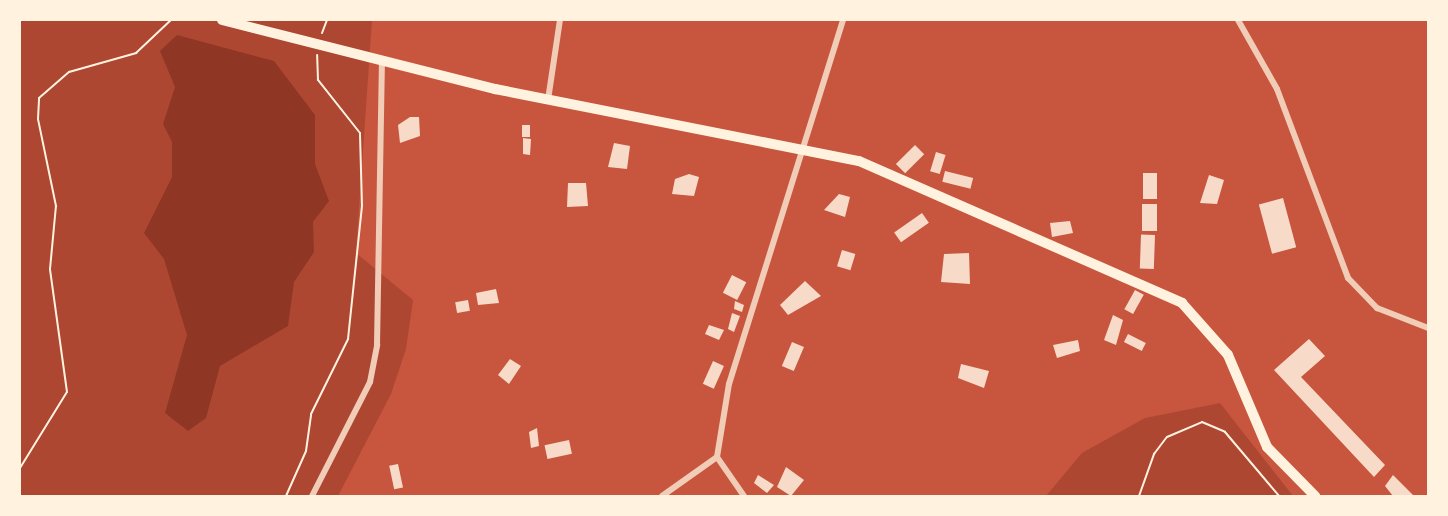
<!DOCTYPE html>
<html>
<head>
<meta charset="utf-8">
<style>
	body { margin:0 }
	#map { position:relative; width:1448px; height:516px; overflow:hidden; background:#c8553d; font-family:"Space Grotesk",sans-serif }
	div>[style] { position:absolute }
	[style*='--x'] { left:calc(var(--x)*1px); top:calc(var(--y)*1px); width:calc(var(--w)*1px); rotate:calc(var(--a)*1deg) }
	.green>* { inset:0; background:#ae4732 }
	.water>* { inset:0; background:#8f3625 }
	.building>* { inset:0; background:#f7dbc8; transform-origin:0 0 }
	.path>* { height:2px; margin:-1px; padding:0 1px; transform-origin:1px; border-radius:1px; background:#fff3e0 }
	.minor>* { height:6px; margin:-3px; padding:0 3px; transform-origin:3px; border-radius:3px; background:#f1ccb7 }
	.secondary>* { height:10px; margin:-5px; padding:0 5px; transform-origin:5px; border-radius:5px; background:#fff3e0 }
	span { translate:-50% -50%; white-space:nowrap; text-align:center; line-height:1.15; -webkit-text-stroke:5px #fff3e0; paint-order:stroke }
	.frame { position:absolute; inset:0; border:21px solid #fff3e0; pointer-events:none }
</style>
</head>
<body>
<div id="map">
	<div class="green">
		<i style="clip-path:polygon(20px 20px,372px 20px,356px 253px,413px 300px,406px 349px,391px 394px,338px 496px,20px 496px)"></i>
		<i style="clip-path:polygon(1220px 403px,1293px 496px,1046px 496px,1082px 453px,1145px 418px)"></i>
	</div>
	<div class="water">
		<i style="clip-path:polygon(177px 35px,274px 61px,315px 115px,315px 164px,329px 201px,313px 222px,314px 252px,294px 282px,288px 326px,220px 366px,206px 418px,188px 431px,165px 413px,187px 335px,164px 259px,144px 233px,172px 177px,172px 142px,163px 124px,175px 87px,160px 51px)"></i>
	</div>
	<div class="building">
		<i style="clip-path:polygon(410px 117px,419px 117px,420px 136px,400px 143px,398px 125px)"></i>
		<i style="left:522px;top:125px;width:8px;height:12px"></i>
		<i style="clip-path:polygon(523px 138px,531px 139px,530px 155px,523px 154px)"></i>
		<i style="clip-path:polygon(614px 143px,630px 146px,627px 169px,608px 167px)"></i>
		<i style="left:915px;top:145px;width:13px;height:27px;rotate:45deg"></i>
		<i style="left:936px;top:152px;width:10px;height:20px;rotate:17deg"></i>
		<i style="left:945px;top:171px;width:29px;height:11px;rotate:14deg"></i>
		<i style="left:1143px;top:173px;width:14px;height:26px"></i>
		<i style="clip-path:polygon(689px 174px,699px 177px,694px 196px,672px 194px,675px 179px)"></i>
		<i style="clip-path:polygon(1209px 175px,1224px 180px,1217px 204px,1200px 203px)"></i>
		<i style="clip-path:polygon(568px 183px,586px 183px,588px 206px,567px 207px)"></i>
		<i style="clip-path:polygon(839px 194px,850px 197px,845px 217px,824px 210px)"></i>
		<i style="left:1283px;top:198px;width:51px;height:25px;rotate:75deg"></i>
		<i style="left:1142px;top:204px;width:15px;height:27px"></i>
		<i style="left:922px;top:213px;width:12px;height:34px;rotate:55deg"></i>
		<i style="clip-path:polygon(1070px 221px,1073px 233px,1052px 237px,1050px 223px)"></i>
		<i style="left:1155px;top:235px;width:34px;height:14px;rotate:92deg"></i>
		<i style="left:842px;top:250px;width:14px;height:17px;rotate:17deg"></i>
		<i style="clip-path:polygon(969px 253px,970px 284px,941px 282px,944px 254px)"></i>
		<i style="left:732px;top:275px;width:16px;height:20px;rotate:27deg"></i>
		<i style="clip-path:polygon(805px 281px,821px 296px,788px 315px,780px 305px)"></i>
		<i style="clip-path:polygon(496px 289px,499px 303px,478px 305px,476px 293px)"></i>
		<i style="left:1135px;top:290px;width:10px;height:22px;rotate:29deg"></i>
		<i style="left:468px;top:300px;width:11px;height:13px;rotate:80deg"></i>
		<i style="clip-path:polygon(735px 301px,744px 305px,742px 312px,734px 309px)"></i>
		<i style="clip-path:polygon(732px 313px,740px 316px,734px 332px,728px 329px)"></i>
		<i style="clip-path:polygon(1113px 315px,1123px 320px,1116px 345px,1104px 340px)"></i>
		<i style="clip-path:polygon(709px 325px,724px 330px,719px 340px,705px 334px)"></i>
		<i style="left:1128px;top:334px;width:20px;height:9px;rotate:27deg"></i>
		<i style="clip-path:polygon(1309px 339px,1325px 356px,1301px 377px,1385px 465px,1374px 477px,1274px 370px)"></i>
		<i style="clip-path:polygon(1078px 340px,1080px 351px,1057px 358px,1053px 345px)"></i>
		<i style="left:792px;top:342px;width:13px;height:26px;rotate:23deg"></i>
		<i style="clip-path:polygon(510px 359px,521px 366px,509px 384px,498px 375px)"></i>
		<i style="left:713px;top:361px;width:12px;height:25px;rotate:24deg"></i>
		<i style="clip-path:polygon(961px 364px,989px 371px,984px 388px,958px 378px)"></i>
		<i style="clip-path:polygon(537px 428px,539px 446px,531px 448px,529px 432px)"></i>
		<i style="left:569px;top:440px;width:14px;height:25px;rotate:78deg"></i>
		<i style="left:398px;top:464px;width:24px;height:9px;rotate:78deg"></i>
		<i style="clip-path:polygon(786px 467px,804px 480px,791px 496px,777px 487px)"></i>
		<i style="clip-path:polygon(758px 475px,774px 485px,767px 493px,754px 483px)"></i>
		<i style="clip-path:polygon(1393px 475px,1414px 496px,1393px 496px,1385px 486px)"></i>
	</div>
	<div class="path">
		<i style="--x:322;--y:33;--w:14;--a:-69"></i>
		<i style="--x:20;--y:468;--w:89;--a:-58.3"></i>
		<i style="--x:67;--y:392;--w:124;--a:-97.9"></i>
		<i style="--x:50;--y:269;--w:63;--a:-84.6"></i>
		<i style="--x:56;--y:206;--w:89;--a:-101.7"></i>
		<i style="--x:38;--y:119;--w:21;--a:-87"></i>
		<i style="--x:39;--y:98;--w:40;--a:-41"></i>
		<i style="--x:69;--y:72;--w:70;--a:-15.8"></i>
		<i style="--x:136;--y:53;--w:48;--a:-43.3"></i>
		<i style="--x:286;--y:496;--w:49;--a:-66"></i>
		<i style="--x:306;--y:451;--w:37;--a:-82"></i>
		<i style="--x:311;--y:414;--w:84;--a:-63.7"></i>
		<i style="--x:348;--y:339;--w:134;--a:-84"></i>
		<i style="--x:362;--y:206;--w:73;--a:-91.6"></i>
		<i style="--x:360;--y:133;--w:68;--a:-128.4"></i>
		<i style="--x:318;--y:80;--w:25;--a:-92"></i>
		<i style="--x:1139;--y:496;--w:45;--a:-70.3"></i>
		<i style="--x:1154;--y:454;--w:21;--a:-53"></i>
		<i style="--x:1167;--y:437;--w:38;--a:-23"></i>
		<i style="--x:1202;--y:422;--w:25;--a:23"></i>
		<i style="--x:1225;--y:432;--w:84;--a:49.8"></i>
	</div>
	<div class="minor">
		<i style="--x:1238;--y:20;--w:79;--a:60.5"></i>
		<i style="--x:1277;--y:89;--w:202;--a:69.4"></i>
		<i style="--x:1348;--y:278;--w:42;--a:46"></i>
		<i style="--x:1377;--y:308;--w:55;--a:21.4"></i>
		<i style="--x:548;--y:100;--w:81;--a:-81.5"></i>
		<i style="--x:312;--y:496;--w:128;--a:-63"></i>
		<i style="--x:370;--y:382;--w:38;--a:-79"></i>
		<i style="--x:377;--y:345;--w:285;--a:-89"></i>
		<i style="--x:662;--y:496;--w:67;--a:-35.3"></i>
		<i style="--x:744;--y:496;--w:47;--a:-124.7"></i>
		<i style="--x:717;--y:457;--w:74;--a:-80.7"></i>
		<i style="--x:729;--y:384;--w:381;--a:-72.6"></i>
	</div>
	<div class="secondary">
		<i style="--x:222;--y:20;--w:282;--a:14.2"></i>
		<i style="--x:495;--y:89;--w:371;--a:11.2"></i>
		<i style="--x:859;--y:161;--w:353;--a:23.7"></i>
		<i style="--x:1182;--y:303;--w:69;--a:48.5"></i>
		<i style="--x:1228;--y:355;--w:100;--a:67"></i>
		<i style="--x:1267;--y:447;--w:69;--a:45.6"></i>
	</div>
	<div class="frame"></div>
</div>
</body>
</html>
